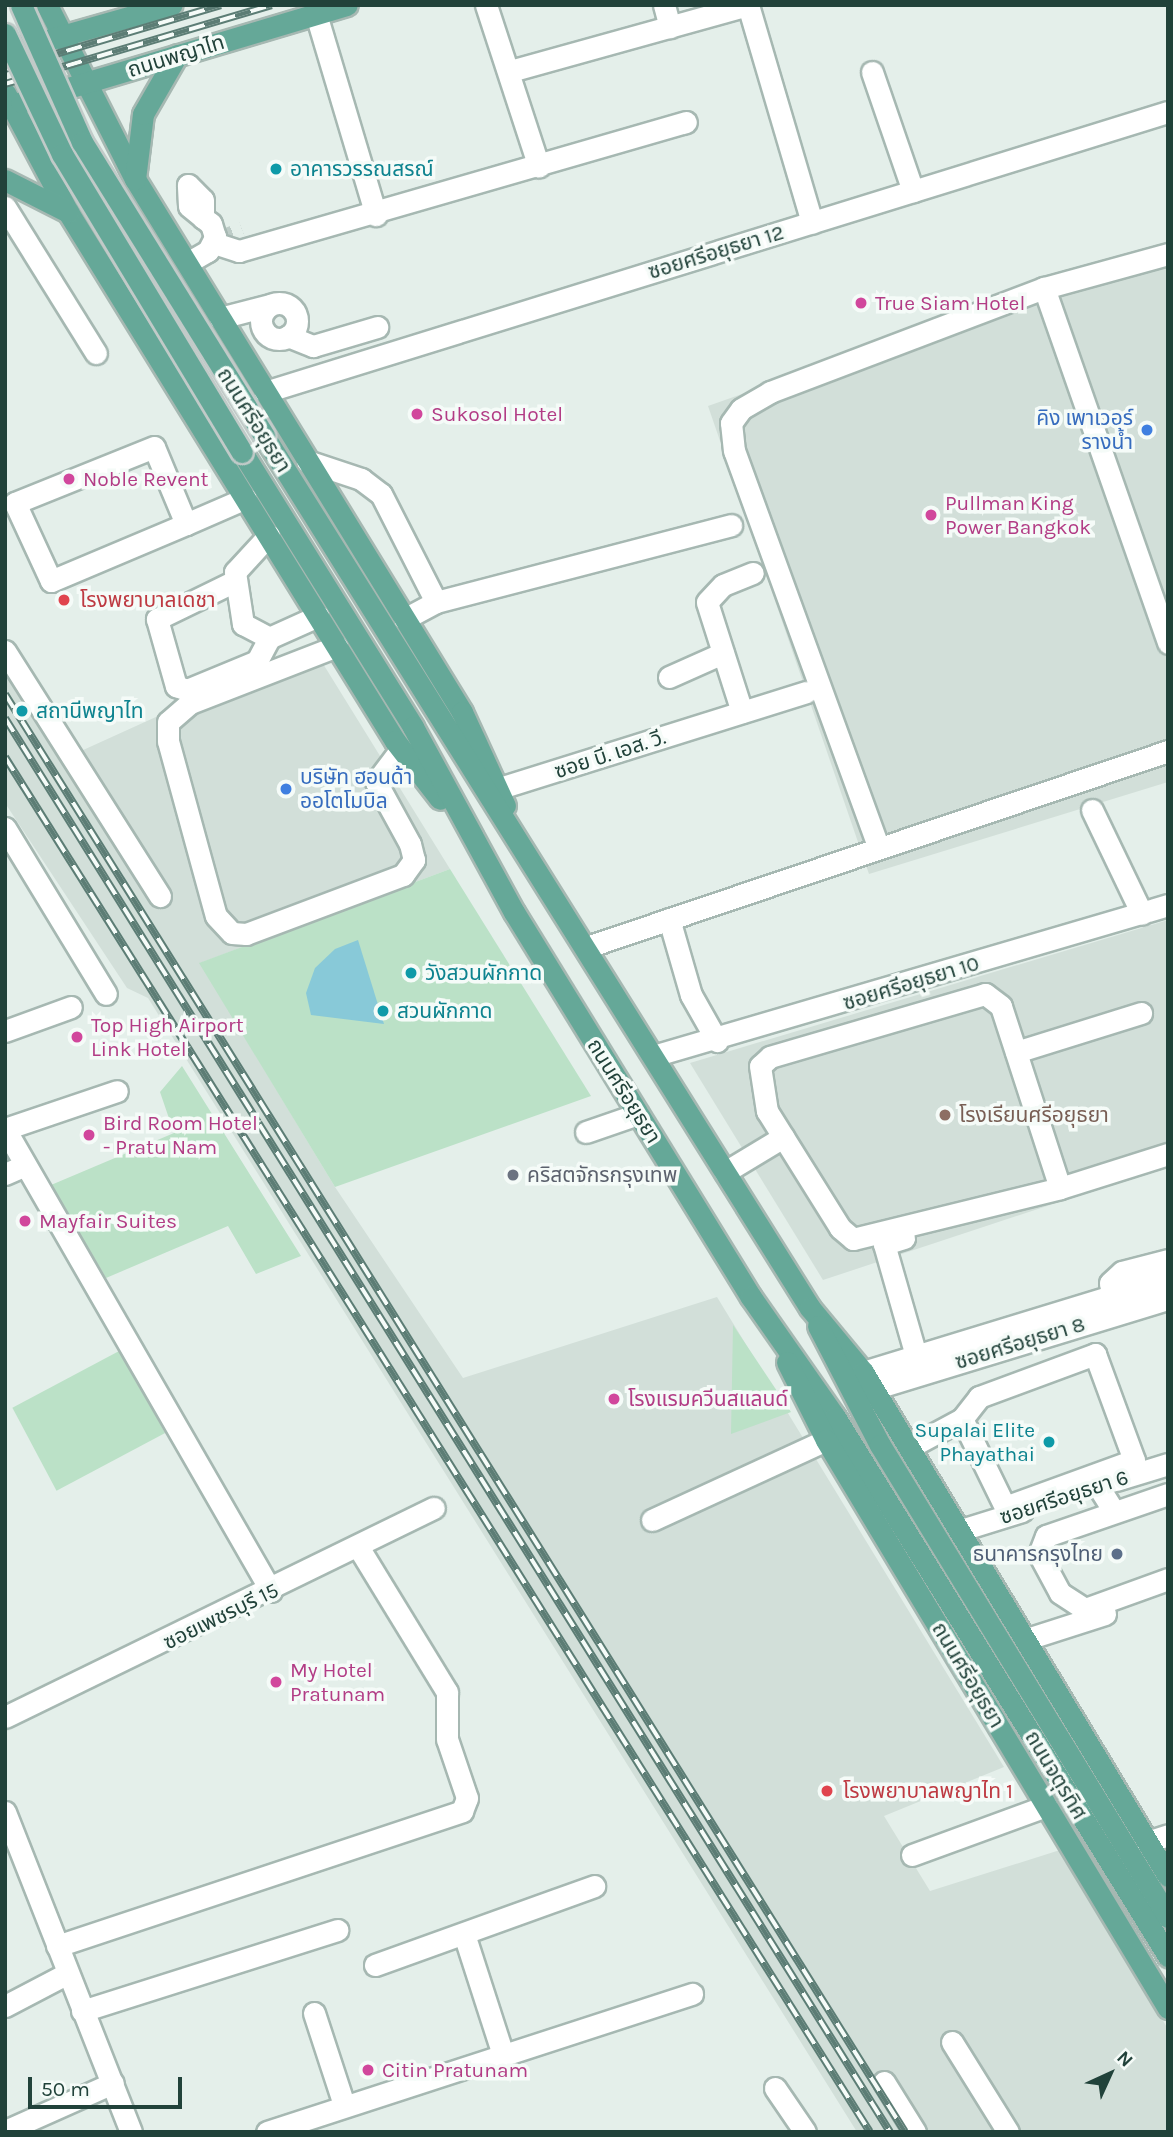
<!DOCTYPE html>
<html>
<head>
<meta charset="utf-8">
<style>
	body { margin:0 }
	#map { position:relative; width:1173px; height:2137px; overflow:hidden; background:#e4efea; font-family:Karla,"Noto Sans Thai",sans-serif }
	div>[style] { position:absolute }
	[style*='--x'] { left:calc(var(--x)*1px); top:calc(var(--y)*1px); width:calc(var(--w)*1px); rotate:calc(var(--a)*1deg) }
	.built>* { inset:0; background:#d2dfd9 }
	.green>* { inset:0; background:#bbe1c7; transform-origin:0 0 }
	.water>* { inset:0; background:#88c9d8 }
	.minor-tunnel>* { height:21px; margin-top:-10.5px; transform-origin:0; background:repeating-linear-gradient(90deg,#bdccc7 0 21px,transparent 0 31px) }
	.roads { filter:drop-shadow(2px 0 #a6b8b2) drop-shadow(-2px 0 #a6b8b2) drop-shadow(0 2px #a6b8b2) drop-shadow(0 -2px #a6b8b2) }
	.minor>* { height:21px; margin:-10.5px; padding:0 10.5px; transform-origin:10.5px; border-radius:10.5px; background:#fff }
	.minor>.ring { margin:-10.5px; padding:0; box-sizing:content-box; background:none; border:21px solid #fff; border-radius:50% }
	.major>* { height:21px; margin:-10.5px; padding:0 10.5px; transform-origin:10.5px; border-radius:10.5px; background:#65a898 }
	.rail>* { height:8px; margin-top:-4px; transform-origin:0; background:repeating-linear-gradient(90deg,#f5fbf8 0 16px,#5c7d75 0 32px); box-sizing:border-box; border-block:2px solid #5c7d75 }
	.bridges { filter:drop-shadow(2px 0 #c1cac8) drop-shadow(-2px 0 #c1cac8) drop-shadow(0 2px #c1cac8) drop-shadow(0 -2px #c1cac8) }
	.major-bridge>* { height:21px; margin:-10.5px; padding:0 10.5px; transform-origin:10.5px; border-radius:10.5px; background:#65a898 }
	.dots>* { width:19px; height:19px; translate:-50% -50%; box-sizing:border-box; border:4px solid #f5fbf8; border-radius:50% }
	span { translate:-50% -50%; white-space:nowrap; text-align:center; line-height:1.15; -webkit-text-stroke:7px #f5fbf8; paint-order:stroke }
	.street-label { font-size:21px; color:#21423a }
	.culture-label { font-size:21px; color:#0d838f }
	.left { translate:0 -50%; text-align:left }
	.right { translate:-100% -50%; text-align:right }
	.hotel-label { font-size:21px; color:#b23c85 }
	.shop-label { font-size:21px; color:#366cbe }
	.health-label { font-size:21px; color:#be3a42 }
	.education-label { font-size:21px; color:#785e54 }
	.worship-label { font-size:21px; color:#5b616d }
	.service-label { font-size:21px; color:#4e5e75 }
	.frame { position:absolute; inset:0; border:7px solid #21423a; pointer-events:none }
	.north { position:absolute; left:1075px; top:2039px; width:70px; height:70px; -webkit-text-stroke:5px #f5fbf8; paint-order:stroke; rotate:45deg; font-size:19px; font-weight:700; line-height:28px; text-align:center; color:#21423a }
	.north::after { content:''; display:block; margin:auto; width:24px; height:32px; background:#21423a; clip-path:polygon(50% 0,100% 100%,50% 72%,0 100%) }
	.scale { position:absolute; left:28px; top:2077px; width:154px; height:32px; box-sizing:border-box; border:4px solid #21423a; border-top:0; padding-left:9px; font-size:21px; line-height:24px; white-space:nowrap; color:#21423a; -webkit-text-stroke:5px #f5fbf8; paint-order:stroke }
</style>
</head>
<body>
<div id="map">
	<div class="built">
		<i style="clip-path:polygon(1168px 243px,1168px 782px,869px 874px,708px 406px)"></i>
		<i style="clip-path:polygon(312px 646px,450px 869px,200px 963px,335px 1187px,463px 1378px,717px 1297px,1004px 1767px,884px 1816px,930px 1891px,1060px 1850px,1168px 2029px,1168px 2132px,857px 2132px,148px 998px,127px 988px,5px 803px,5px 655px,70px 756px)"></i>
		<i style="clip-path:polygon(1168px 920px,1168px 1166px,823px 1280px,690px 1063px)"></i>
	</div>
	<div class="green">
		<i style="clip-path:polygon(450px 869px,591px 1096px,335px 1187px,199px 963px)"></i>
		<i style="clip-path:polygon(182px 1066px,301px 1256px,256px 1274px,228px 1226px,106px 1278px,51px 1185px,174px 1133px,160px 1092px)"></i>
		<i style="clip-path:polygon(733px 1325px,791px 1412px,731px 1434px)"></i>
		<i style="left:121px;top:1350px;width:94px;height:123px;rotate:62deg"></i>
	</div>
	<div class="water">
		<i style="clip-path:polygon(358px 940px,384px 1024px,311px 1015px,306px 993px,315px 968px,335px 949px)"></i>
	</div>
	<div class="minor-tunnel">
		<i style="--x:214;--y:243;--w:31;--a:-21"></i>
	</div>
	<div class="roads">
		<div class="minor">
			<i style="--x:486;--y:5;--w:170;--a:71.9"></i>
			<i style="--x:664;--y:5;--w:23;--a:75"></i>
			<i style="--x:748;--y:5;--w:227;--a:73.6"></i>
			<i style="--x:316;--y:14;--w:210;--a:73.4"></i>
			<i style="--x:510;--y:71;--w:247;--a:-15.5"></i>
			<i style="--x:872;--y:72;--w:126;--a:71"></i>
			<i style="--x:5;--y:207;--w:172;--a:58.1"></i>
			<i style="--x:214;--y:243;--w:26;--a:18"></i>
			<i style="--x:239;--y:251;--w:465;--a:-16.1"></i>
			<i style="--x:187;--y:263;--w:24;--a:-30"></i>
			<i style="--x:208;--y:251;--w:16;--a:-63"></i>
			<i style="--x:215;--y:237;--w:14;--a:-107"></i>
			<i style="--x:211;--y:224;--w:28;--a:-141"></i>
			<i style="--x:189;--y:206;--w:21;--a:-93"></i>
			<i style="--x:188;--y:185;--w:21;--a:45"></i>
			<i style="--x:203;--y:200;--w:18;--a:90"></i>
			<i style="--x:1044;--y:288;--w:376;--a:70.7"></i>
			<i class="ring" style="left:261px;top:303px;width:15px;height:15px"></i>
			<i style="--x:220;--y:318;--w:52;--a:-14.6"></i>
			<i style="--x:288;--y:336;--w:27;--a:22"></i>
			<i style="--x:313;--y:346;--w:67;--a:-16.5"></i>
			<i style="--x:265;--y:392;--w:945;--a:-17.23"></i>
			<i style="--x:307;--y:461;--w:57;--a:18.4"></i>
			<i style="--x:361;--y:479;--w:25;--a:37"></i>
			<i style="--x:381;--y:494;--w:121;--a:63"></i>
			<i style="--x:436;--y:602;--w:36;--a:152"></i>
			<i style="--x:186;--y:524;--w:83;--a:-112.6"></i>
			<i style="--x:154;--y:447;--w:150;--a:158.1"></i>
			<i style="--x:15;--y:503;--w:86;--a:65.2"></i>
			<i style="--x:51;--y:581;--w:147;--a:-22.9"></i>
			<i style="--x:186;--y:524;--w:65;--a:-23.4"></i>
			<i style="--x:269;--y:535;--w:50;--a:132.6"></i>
			<i style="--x:235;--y:572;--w:53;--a:81.3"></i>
			<i style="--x:243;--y:624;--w:30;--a:28"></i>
			<i style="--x:269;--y:638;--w:54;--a:-24.2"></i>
			<i style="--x:235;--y:581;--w:87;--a:154"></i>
			<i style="--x:157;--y:619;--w:70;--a:74.2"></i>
			<i style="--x:176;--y:686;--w:12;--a:20"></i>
			<i style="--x:187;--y:690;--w:76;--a:-22.5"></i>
			<i style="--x:257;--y:661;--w:26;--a:-62"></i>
			<i style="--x:436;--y:602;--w:305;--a:-14.6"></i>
			<i style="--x:337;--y:646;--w:158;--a:158.8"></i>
			<i style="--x:190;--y:703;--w:29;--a:139"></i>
			<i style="--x:168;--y:722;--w:19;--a:90"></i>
			<i style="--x:168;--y:741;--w:181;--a:74.7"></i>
			<i style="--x:216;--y:916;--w:23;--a:47"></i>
			<i style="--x:232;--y:933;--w:14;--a:4"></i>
			<i style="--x:246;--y:934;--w:168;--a:-20.6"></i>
			<i style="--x:403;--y:875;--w:19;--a:-54"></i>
			<i style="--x:414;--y:860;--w:16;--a:-104"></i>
			<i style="--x:410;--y:844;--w:71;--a:-118.7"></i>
			<i style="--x:376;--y:782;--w:41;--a:-52.9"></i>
			<i style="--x:5;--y:651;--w:290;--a:57.7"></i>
			<i style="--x:669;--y:677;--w:59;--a:-24"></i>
			<i style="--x:742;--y:712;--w:115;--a:-107.7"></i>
			<i style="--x:707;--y:602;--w:23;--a:-47"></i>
			<i style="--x:723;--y:585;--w:32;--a:-22"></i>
			<i style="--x:500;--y:788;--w:321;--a:-17.4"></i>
			<i style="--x:1092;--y:810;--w:115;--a:64.3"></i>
			<i style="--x:5;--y:828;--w:194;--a:58.7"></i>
			<i style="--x:878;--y:846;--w:420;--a:-110"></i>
			<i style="--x:734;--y:451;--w:28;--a:-96"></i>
			<i style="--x:731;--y:423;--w:17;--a:-54"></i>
			<i style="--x:741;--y:409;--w:34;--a:-30"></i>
			<i style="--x:770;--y:392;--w:293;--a:-20.8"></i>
			<i style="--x:1044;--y:288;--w:129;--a:-15.3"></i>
			<i style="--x:669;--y:919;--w:79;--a:73.9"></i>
			<i style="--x:691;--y:995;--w:53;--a:60.5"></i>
			<i style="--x:587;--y:947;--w:613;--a:-18.64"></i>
			<i style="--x:5;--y:1031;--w:70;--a:-20"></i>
			<i style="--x:1016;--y:1052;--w:131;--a:-17.3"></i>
			<i style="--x:653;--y:1056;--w:537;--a:-16.34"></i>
			<i style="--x:5;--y:1129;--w:533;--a:60.07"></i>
			<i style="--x:5;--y:1129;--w:118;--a:-18.7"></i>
			<i style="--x:586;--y:1132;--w:55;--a:-19.1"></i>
			<i style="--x:725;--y:1172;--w:68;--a:-31.1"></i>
			<i style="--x:5;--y:1174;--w:22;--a:-24"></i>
			<i style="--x:1060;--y:1188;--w:191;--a:-108"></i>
			<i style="--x:1001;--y:1006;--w:20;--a:-143"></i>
			<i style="--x:985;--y:994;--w:224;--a:163.7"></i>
			<i style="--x:770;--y:1057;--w:13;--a:138"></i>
			<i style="--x:760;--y:1066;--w:46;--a:81.2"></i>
			<i style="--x:767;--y:1111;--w:138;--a:58"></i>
			<i style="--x:840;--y:1228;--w:17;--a:40"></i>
			<i style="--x:853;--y:1239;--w:213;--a:-13.8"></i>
			<i style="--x:1060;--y:1188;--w:113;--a:-17.5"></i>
			<i style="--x:904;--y:1238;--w:21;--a:163"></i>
			<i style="--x:884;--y:1244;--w:112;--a:74"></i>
			<i style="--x:1112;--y:1295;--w:12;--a:-99"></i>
			<i style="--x:1110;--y:1283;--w:16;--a:-43"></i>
			<i style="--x:1122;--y:1272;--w:48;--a:-14.6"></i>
			<i style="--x:863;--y:1372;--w:319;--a:-17"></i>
			<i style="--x:873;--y:1389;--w:308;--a:-17"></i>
			<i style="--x:910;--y:1447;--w:59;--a:-28.3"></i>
			<i style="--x:962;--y:1419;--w:28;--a:-52"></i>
			<i style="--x:979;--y:1397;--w:124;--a:-20.3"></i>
			<i style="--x:1095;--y:1354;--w:113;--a:69.8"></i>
			<i style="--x:1134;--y:1460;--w:137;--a:160"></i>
			<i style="--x:1005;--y:1507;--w:98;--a:-116"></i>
			<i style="--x:1116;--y:1480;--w:54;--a:-17.1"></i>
			<i style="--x:1098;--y:1486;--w:28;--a:58"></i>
			<i style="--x:1168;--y:1494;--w:129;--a:161"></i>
			<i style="--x:1046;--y:1536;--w:19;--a:111"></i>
			<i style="--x:1039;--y:1554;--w:44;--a:61.7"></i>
			<i style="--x:1060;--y:1593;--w:30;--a:33"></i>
			<i style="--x:1085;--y:1609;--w:88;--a:-19.9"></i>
			<i style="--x:652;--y:1520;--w:192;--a:-24.7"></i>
			<i style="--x:961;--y:1530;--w:64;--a:-17.3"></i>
			<i style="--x:1027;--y:1639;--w:82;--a:-17.8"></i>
			<i style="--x:5;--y:1717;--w:477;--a:-26"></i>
			<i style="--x:5;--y:1812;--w:344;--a:68.5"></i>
			<i style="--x:1147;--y:1842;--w:22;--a:-18"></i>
			<i style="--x:912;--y:1855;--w:143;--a:-20.1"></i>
			<i style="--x:464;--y:1934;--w:124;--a:72.1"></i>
			<i style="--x:57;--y:1946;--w:427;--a:-18.4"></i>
			<i style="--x:462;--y:1811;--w:14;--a:-69"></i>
			<i style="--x:467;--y:1798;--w:62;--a:-108.7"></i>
			<i style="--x:447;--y:1739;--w:47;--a:-90"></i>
			<i style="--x:447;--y:1692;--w:170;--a:-121.5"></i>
			<i style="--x:375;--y:1965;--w:233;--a:-19.8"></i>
			<i style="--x:5;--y:2006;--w:69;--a:-27.7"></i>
			<i style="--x:82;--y:2011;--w:268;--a:-17.6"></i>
			<i style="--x:314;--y:2013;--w:97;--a:71.9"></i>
			<i style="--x:952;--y:2042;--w:106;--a:58.1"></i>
			<i style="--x:884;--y:2082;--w:59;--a:58.2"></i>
			<i style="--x:775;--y:2088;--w:53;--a:55.7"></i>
			<i style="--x:5;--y:2131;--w:118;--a:-24"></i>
			<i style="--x:267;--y:2132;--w:447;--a:-18"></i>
		</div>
		<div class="major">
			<i style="--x:47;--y:5;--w:195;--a:63.2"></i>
			<i style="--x:135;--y:179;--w:625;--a:58.47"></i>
			<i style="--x:462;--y:712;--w:103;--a:65.4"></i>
			<i style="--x:5;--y:52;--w:173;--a:-15.8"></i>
			<i style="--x:5;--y:93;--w:135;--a:62.1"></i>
			<i style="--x:68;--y:212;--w:622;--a:58.28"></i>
			<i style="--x:395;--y:741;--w:73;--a:52.2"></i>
			<i style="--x:21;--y:102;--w:340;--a:-16.6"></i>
			<i style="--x:135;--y:179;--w:65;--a:-83"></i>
			<i style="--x:143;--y:114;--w:68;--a:-60"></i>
			<i style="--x:5;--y:180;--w:71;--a:26.9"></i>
			<i style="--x:264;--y:436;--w:1029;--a:57.95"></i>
			<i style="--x:810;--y:1308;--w:83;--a:50.4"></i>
			<i style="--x:863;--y:1372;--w:589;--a:58.82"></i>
			<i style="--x:242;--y:452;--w:324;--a:58.1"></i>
			<i style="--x:413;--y:727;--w:211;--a:61.4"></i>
			<i style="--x:514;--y:912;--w:452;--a:58.4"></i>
			<i style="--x:751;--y:1297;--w:146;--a:55"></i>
			<i style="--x:835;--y:1417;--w:634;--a:58.29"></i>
			<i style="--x:818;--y:1326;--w:134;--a:62.5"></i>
			<i style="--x:880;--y:1445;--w:553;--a:58.61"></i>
			<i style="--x:787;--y:1362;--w:87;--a:63.4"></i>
			<i style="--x:826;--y:1440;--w:663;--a:58.95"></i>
		</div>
	</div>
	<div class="rail">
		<i style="--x:5;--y:69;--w:225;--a:-16.5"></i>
		<i style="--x:5;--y:84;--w:278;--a:-16.5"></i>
		<i style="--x:5;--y:694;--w:1696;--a:57.96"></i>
		<i style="--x:5;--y:718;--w:1668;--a:57.96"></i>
		<i style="--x:5;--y:757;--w:1624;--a:57.83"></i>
	</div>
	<div class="bridges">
		<div class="major-bridge">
			<i style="--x:21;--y:5;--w:150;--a:66"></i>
			<i style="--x:82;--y:142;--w:346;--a:58.2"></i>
			<i style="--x:5;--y:34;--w:133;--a:64.6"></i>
			<i style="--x:62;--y:154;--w:348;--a:58.9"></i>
		</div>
	</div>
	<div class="dots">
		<i style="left:276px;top:169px;background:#0f9aa8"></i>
		<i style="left:861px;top:303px;background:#d1479c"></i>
		<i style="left:417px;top:414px;background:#d1479c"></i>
		<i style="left:1147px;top:430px;background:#3f7fe0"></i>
		<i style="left:69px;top:479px;background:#d1479c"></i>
		<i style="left:931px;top:515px;background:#d1479c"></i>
		<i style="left:64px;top:600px;background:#e0444e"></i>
		<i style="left:22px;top:711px;background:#0f9aa8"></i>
		<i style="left:286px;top:789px;background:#3f7fe0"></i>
		<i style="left:411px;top:973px;background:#0f9aa8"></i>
		<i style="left:383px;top:1011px;background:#0f9aa8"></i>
		<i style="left:77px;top:1037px;background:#d1479c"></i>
		<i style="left:945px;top:1115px;background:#8d6e63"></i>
		<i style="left:89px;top:1135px;background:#d1479c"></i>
		<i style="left:513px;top:1175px;background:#6b7280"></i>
		<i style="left:25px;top:1221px;background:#d1479c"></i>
		<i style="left:614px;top:1399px;background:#d1479c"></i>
		<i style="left:1049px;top:1442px;background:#0f9aa8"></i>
		<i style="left:1117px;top:1554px;background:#5c6f8a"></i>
		<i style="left:276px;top:1682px;background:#d1479c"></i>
		<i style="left:827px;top:1791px;background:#e0444e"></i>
		<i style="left:368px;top:2070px;background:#d1479c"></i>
	</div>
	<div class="street-label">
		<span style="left:176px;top:56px;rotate:-17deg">ถนนพญาไท</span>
		<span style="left:716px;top:252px;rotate:-17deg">ซอยศรีอยุธยา 12</span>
		<span style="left:254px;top:420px;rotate:58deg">ถนนศรีอยุธยา</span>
		<span style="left:610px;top:754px;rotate:-18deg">ซอย บี. เอส. วี.</span>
		<span style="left:911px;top:983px;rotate:-17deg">ซอยศรีอยุธยา 10</span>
		<span style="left:624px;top:1091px;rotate:58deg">ถนนศรีอยุธยา</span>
		<span style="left:1020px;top:1343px;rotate:-17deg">ซอยศรีอยุธยา 8</span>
		<span style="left:1064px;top:1497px;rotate:-18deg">ซอยศรีอยุธยา 6</span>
		<span style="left:221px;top:1616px;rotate:-26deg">ซอยเพชรบุรี 15</span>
		<span style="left:968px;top:1675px;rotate:59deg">ถนนศรีอยุธยา</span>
		<span style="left:1056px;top:1775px;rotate:59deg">ถนนจตุรทิศ</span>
	</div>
	<div class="culture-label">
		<span class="left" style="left:290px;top:169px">อาคารวรรณสรณ์</span>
		<span class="left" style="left:36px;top:711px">สถานีพญาไท</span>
		<span class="left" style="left:425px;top:973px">วังสวนผักกาด</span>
		<span class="left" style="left:397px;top:1011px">สวนผักกาด</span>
		<span class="right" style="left:1035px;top:1442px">Supalai Elite<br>Phayathai</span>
	</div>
	<div class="hotel-label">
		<span class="left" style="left:875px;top:303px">True Siam Hotel</span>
		<span class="left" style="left:431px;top:414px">Sukosol Hotel</span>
		<span class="left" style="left:83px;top:479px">Noble Revent</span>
		<span class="left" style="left:945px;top:515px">Pullman King<br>Power Bangkok</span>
		<span class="left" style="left:91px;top:1037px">Top High Airport<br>Link Hotel</span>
		<span class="left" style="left:103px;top:1135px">Bird Room Hotel<br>- Pratu Nam</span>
		<span class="left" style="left:39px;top:1221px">Mayfair Suites</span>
		<span class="left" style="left:628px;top:1399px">โรงแรมควีนสแลนด์</span>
		<span class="left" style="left:290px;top:1682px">My Hotel<br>Pratunam</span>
		<span class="left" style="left:382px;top:2070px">Citin Pratunam</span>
	</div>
	<div class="shop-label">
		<span class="right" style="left:1133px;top:430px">คิง เพาเวอร์<br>รางน้ำ</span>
		<span class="left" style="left:300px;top:789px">บริษัท ฮอนด้า<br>ออโตโมบิล</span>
	</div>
	<div class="health-label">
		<span class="left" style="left:80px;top:600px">โรงพยาบาลเดชา</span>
		<span class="left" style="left:843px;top:1791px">โรงพยาบาลพญาไท 1</span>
	</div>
	<div class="education-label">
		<span class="left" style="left:959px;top:1115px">โรงเรียนศรีอยุธยา</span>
	</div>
	<div class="worship-label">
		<span class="left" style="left:527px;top:1175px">คริสตจักรกรุงเทพ</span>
	</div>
	<div class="service-label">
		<span class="right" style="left:1103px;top:1554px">ธนาคารกรุงไทย</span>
	</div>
	<div class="frame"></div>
	<div class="north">N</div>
	<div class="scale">50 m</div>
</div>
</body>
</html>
